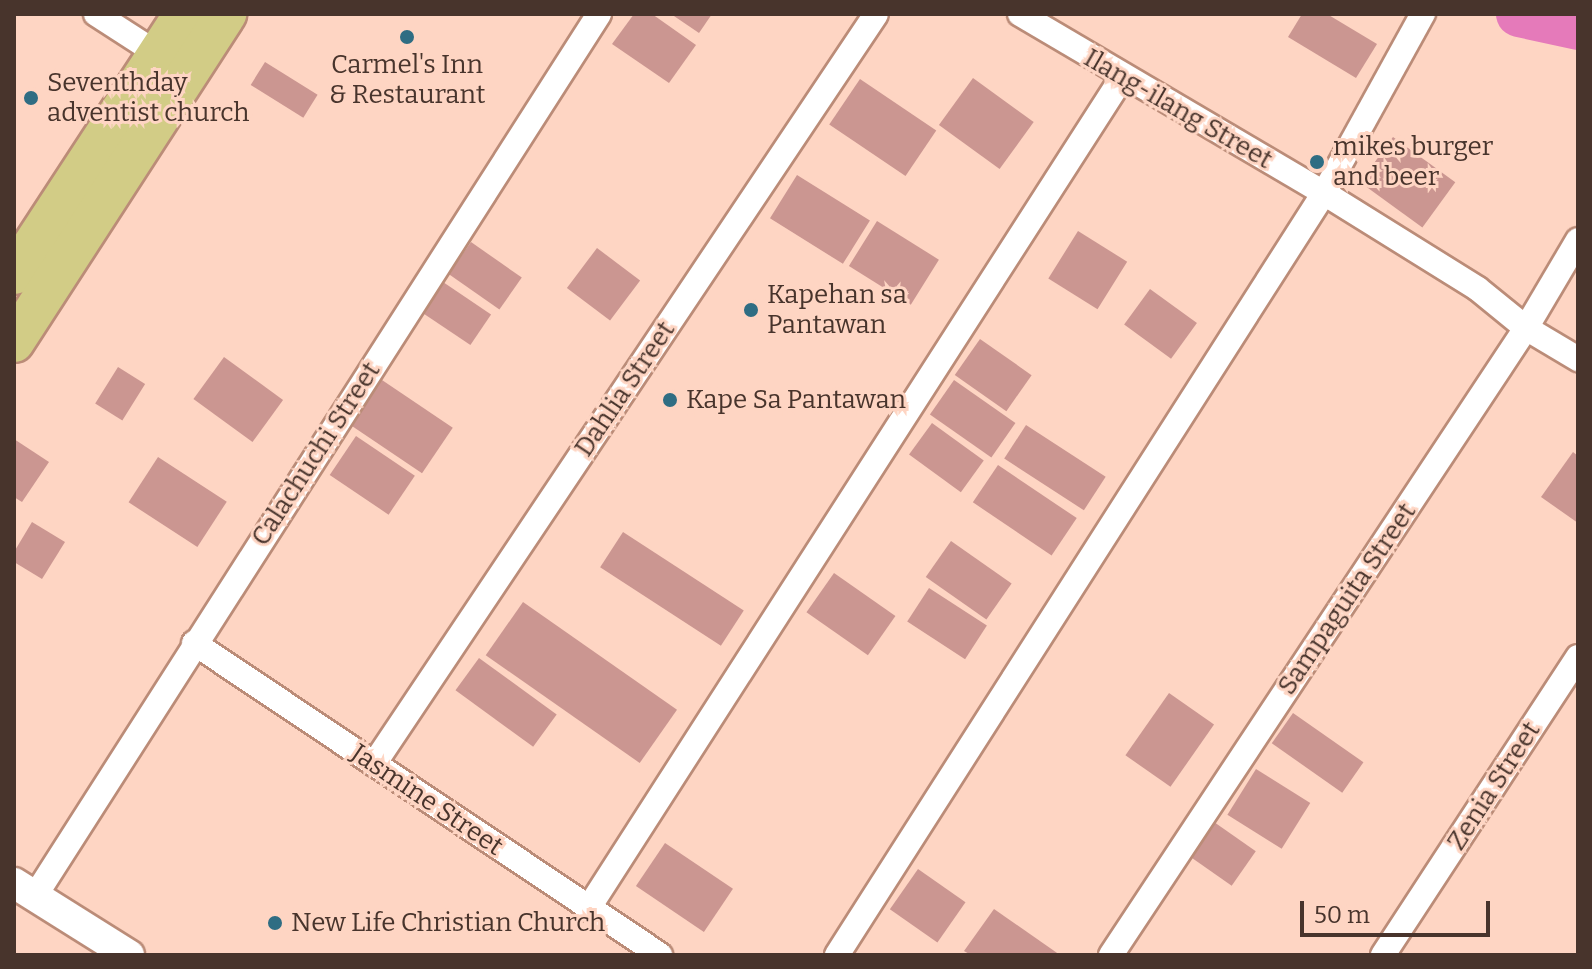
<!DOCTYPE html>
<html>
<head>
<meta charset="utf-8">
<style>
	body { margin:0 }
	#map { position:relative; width:1592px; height:969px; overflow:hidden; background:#fed5c3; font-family:Bitter,serif }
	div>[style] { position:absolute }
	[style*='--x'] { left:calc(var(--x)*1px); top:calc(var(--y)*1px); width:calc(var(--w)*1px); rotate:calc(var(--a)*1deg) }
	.river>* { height:46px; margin:-23px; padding:0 23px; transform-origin:23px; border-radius:23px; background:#e57aba }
	.building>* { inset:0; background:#cb9691; transform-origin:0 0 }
	.roads { filter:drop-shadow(2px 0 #bb8c78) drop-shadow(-2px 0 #bb8c78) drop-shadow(0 2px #bb8c78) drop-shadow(0 -2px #bb8c78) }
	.minor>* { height:24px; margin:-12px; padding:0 12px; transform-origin:12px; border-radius:12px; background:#fff }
	.tertiary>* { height:30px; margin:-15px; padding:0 15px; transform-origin:15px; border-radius:15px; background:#fff }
	.trunk>* { height:40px; margin:-20px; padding:0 20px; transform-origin:20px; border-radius:20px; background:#d2cc86 }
	.dots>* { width:22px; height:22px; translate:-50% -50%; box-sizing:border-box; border:4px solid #fed5c3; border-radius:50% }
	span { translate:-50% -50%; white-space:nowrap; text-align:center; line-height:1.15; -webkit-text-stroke:6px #fed5c3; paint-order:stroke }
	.poi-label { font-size:26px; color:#48342c }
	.left { translate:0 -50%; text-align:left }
	.street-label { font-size:26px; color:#48342c }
	.frame { position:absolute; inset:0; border:16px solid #48342c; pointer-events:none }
	.scale { position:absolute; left:1300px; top:901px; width:190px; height:36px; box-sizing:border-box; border:4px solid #48342c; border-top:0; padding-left:10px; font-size:24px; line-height:28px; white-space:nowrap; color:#48342c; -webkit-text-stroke:6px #fed5c3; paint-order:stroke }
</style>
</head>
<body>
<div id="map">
	<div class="river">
		<i style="--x:1519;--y:14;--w:60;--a:12.4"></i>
	</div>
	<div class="building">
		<i style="clip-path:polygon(634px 14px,652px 14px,696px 45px,669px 83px,612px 44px)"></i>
		<i style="clip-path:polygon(671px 14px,712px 14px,699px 33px)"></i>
		<i style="clip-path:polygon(1302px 14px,1327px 14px,1377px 44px,1356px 78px,1288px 37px)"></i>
		<i style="left:265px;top:62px;width:62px;height:27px;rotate:32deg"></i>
		<i style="left:973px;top:78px;width:75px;height:58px;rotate:36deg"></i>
		<i style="left:860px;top:79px;width:92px;height:55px;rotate:34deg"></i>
		<i style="left:1393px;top:137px;width:77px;height:56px;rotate:36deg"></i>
		<i style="left:797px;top:175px;width:86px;height:51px;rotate:32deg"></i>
		<i style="left:877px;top:221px;width:73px;height:53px;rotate:32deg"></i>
		<i style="left:1078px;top:231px;width:58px;height:56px;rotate:32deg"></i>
		<i style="left:471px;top:242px;width:62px;height:39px;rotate:35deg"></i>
		<i style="left:597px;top:248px;width:54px;height:50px;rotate:37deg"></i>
		<i style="left:443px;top:282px;width:58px;height:37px;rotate:34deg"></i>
		<i style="left:1150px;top:289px;width:58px;height:44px;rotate:36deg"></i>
		<i style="left:980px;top:339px;width:63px;height:44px;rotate:35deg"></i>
		<i style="left:224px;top:357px;width:73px;height:52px;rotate:36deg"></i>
		<i style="left:118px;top:367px;width:32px;height:43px;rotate:32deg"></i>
		<i style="left:379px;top:378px;width:89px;height:55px;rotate:34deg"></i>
		<i style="left:954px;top:380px;width:75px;height:42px;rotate:35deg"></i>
		<i style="left:932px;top:423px;width:64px;height:39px;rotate:36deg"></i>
		<i style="left:1026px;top:425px;width:95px;height:40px;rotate:33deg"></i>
		<i style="left:356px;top:436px;width:71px;height:47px;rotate:34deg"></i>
		<i style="clip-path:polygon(14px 439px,49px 462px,22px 502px,14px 497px)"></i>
		<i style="clip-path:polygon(1573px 452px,1578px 456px,1578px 523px,1541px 497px)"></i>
		<i style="left:158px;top:457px;width:82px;height:54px;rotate:33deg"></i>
		<i style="left:998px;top:465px;width:95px;height:45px;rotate:34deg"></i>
		<i style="clip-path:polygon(32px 522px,65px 542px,42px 579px,14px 562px,14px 552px)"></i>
		<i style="left:623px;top:532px;width:144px;height:42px;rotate:33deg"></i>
		<i style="left:951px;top:541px;width:74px;height:44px;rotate:35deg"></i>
		<i style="left:834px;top:573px;width:75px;height:48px;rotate:35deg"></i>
		<i style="left:929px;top:588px;width:69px;height:40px;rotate:33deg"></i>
		<i style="left:523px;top:602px;width:188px;height:65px;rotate:35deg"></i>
		<i style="left:479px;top:658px;width:96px;height:40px;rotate:36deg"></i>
		<i style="left:1169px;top:693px;width:55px;height:76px;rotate:35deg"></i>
		<i style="left:1293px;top:713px;width:86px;height:37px;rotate:35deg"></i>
		<i style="left:1256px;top:769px;width:64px;height:54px;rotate:32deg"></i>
		<i style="left:1214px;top:822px;width:51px;height:42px;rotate:35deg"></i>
		<i style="left:665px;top:843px;width:82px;height:52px;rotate:34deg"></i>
		<i style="left:918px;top:869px;width:58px;height:49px;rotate:35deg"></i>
		<i style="clip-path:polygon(994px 909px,1060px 955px,971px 955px,964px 951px)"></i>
	</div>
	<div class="roads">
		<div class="minor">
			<i style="--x:96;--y:14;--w:87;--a:32.8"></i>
			<i style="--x:1020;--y:14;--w:353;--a:30.5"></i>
			<i style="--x:1324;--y:193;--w:181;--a:31.9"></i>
			<i style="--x:1478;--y:289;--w:62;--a:39.1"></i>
			<i style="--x:1526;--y:328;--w:61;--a:30.8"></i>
			<i style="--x:194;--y:643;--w:561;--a:33.8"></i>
			<i style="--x:374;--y:764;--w:902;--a:-56.2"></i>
			<i style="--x:35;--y:896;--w:1047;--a:-57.4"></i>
			<i style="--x:588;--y:909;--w:988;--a:-57.28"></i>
			<i style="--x:837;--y:955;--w:904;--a:-57.42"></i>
			<i style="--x:1324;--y:193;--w:205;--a:-61.1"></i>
			<i style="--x:1111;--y:955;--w:752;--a:-56.5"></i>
			<i style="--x:1526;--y:328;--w:102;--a:-59.4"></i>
			<i style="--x:1383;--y:955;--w:356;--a:-56.8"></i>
		</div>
		<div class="tertiary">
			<i style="--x:14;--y:883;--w:136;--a:32.1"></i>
		</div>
		<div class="trunk">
			<i style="--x:14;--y:274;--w:311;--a:-56.8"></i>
			<i style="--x:14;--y:342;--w:391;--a:-57.1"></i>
		</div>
	</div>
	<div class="dots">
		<i style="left:407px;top:37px;background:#2f6d83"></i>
		<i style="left:31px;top:98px;background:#2f6d83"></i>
		<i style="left:1317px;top:162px;background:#2f6d83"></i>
		<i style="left:751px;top:310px;background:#2f6d83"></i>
		<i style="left:670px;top:400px;background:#2f6d83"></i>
		<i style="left:275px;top:923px;background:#2f6d83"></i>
	</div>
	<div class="poi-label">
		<span style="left:407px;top:80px">Carmel's Inn<br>&amp; Restaurant</span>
		<span class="left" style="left:47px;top:98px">Seventhday<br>adventist church</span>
		<span class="left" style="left:1333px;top:162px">mikes burger<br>and beer</span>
		<span class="left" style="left:767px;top:310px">Kapehan sa<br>Pantawan</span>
		<span class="left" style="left:686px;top:400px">Kape Sa Pantawan</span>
		<span class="left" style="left:291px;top:923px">New Life Christian Church</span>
	</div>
	<div class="street-label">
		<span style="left:1178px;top:109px;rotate:30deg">Ilang-ilang Street</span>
		<span style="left:625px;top:389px;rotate:-56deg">Dahlia Street</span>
		<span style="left:316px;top:454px;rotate:-57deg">Calachuchi Street</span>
		<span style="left:1347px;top:599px;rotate:-56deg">Sampaguita Street</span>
		<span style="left:1494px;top:786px;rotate:-57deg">Zenia Street</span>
		<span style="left:427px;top:800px;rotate:34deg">Jasmine Street</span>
	</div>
	<div class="frame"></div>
	<div class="scale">50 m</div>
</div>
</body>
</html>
